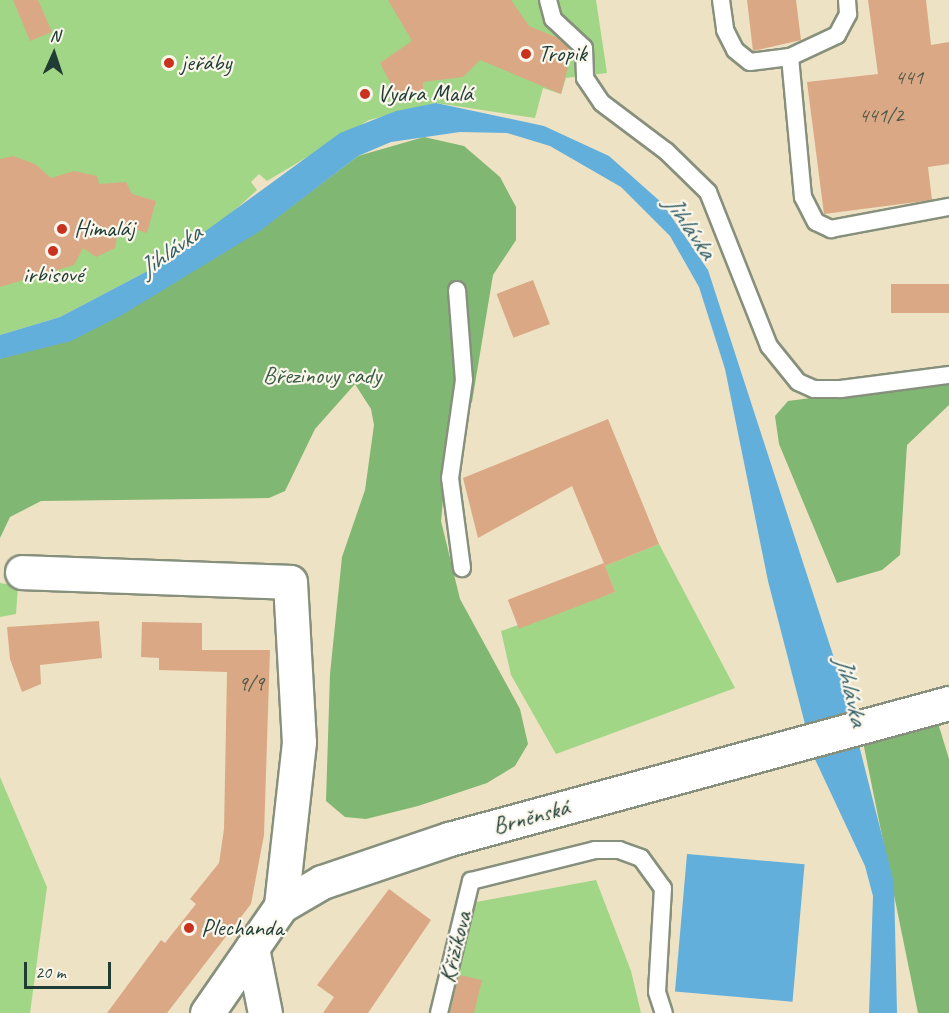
<!DOCTYPE html>
<html>
<head>
<meta charset="utf-8">
<style>
	body { margin:0 }
	#map { position:relative; width:949px; height:1013px; overflow:hidden; background:#ede2c3; font-family:Caveat,sans-serif }
	div>[style] { position:absolute }
	[style*='--x'] { left:calc(var(--x)*1px); top:calc(var(--y)*1px); width:calc(var(--w)*1px); rotate:calc(var(--a)*1deg) }
	.green>* { inset:0; background:#a1d686 }
	.forest>* { inset:0; background:#80b773 }
	.water>* { inset:0; background:#63afdc; transform-origin:0 0 }
	.building>* { inset:0; background:#dba885; transform-origin:0 0 }
	.roads { filter:drop-shadow(2px 0 #86907c) drop-shadow(-2px 0 #86907c) drop-shadow(0 2px #86907c) drop-shadow(0 -2px #86907c) }
	.lane>* { height:16px; margin:-8px; padding:0 8px; transform-origin:8px; border-radius:8px; background:#fff }
	.street>* { height:33px; margin:-16.5px; padding:0 16.5px; transform-origin:16.5px; border-radius:16.5px; background:#fff }
	.dots>* { width:16px; height:16px; translate:-50% -50%; box-sizing:border-box; border:3px solid #fbf7ec; border-radius:50% }
	span { translate:-50% -50%; white-space:nowrap; text-align:center; line-height:1.15; -webkit-text-stroke:4.5px #fbf7ec; paint-order:stroke }
	.number-label { font-size:21px; color:#4e5848 }
	.number-label span { -webkit-text-stroke-width:0 }
	.poi-label { font-size:24px; color:#1f3d34 }
	.left { translate:0 -50%; text-align:left }
	.park-label { font-size:24px; color:#395c44 }
	.street-label { font-size:24px; color:#1f3d34 }
	.water-label { font-size:26px; color:#335f66; font-style:italic }
	.north { position:absolute; left:24px; top:24px; width:60px; height:60px; -webkit-text-stroke:4px #fbf7ec; paint-order:stroke; rotate:3deg; font-size:16px; font-weight:700; line-height:24px; text-align:center; color:#1f3d34 }
	.north::after { content:''; display:block; margin:auto; width:21px; height:27px; background:#1f3d34; clip-path:polygon(50% 0,100% 100%,50% 72%,0 100%) }
	.scale { position:absolute; left:24px; top:962px; width:87px; height:27px; box-sizing:border-box; border:3px solid #1f3d34; border-top:0; padding-left:8px; font-size:18px; line-height:21px; white-space:nowrap; color:#1f3d34; -webkit-text-stroke:4px #fbf7ec; paint-order:stroke }
</style>
</head>
<body>
<div id="map">
	<div class="green">
		<i style="clip-path:polygon(0 0,596px 0,607px 73px,566px 78px,561px 94px,543px 88px,535px 118px,436px 103px,369px 120px,267px 181px,259px 174px,251px 182px,257px 190px,228px 216px,159px 265px,60px 317px,0 335px)"></i>
		<i style="clip-path:polygon(659px 544px,735px 688px,556px 754px,511px 675px,501px 631px,615px 592px,605px 566px)"></i>
		<i style="clip-path:polygon(0 583px,18px 586px,16px 614px,0 617px)"></i>
		<i style="clip-path:polygon(0 777px,47px 887px,30px 1013px,0 1013px)"></i>
		<i style="clip-path:polygon(596px 880px,631px 971px,641px 1013px,445px 1013px,471px 903px)"></i>
	</div>
	<div class="forest">
		<i style="clip-path:polygon(424px 137px,464px 146px,500px 177px,516px 207px,516px 240px,493px 275px,472px 402px,449px 438px,441px 521px,460px 599px,520px 709px,528px 744px,515px 766px,487px 783px,418px 806px,366px 819px,345px 817px,326px 801px,330px 674px,342px 557px,365px 490px,374px 425px,371px 409px,355px 384px,315px 429px,285px 491px,269px 498px,41px 501px,10px 517px,0 538px,0 359px,259px 231px,358px 156px)"></i>
		<i style="clip-path:polygon(949px 380px,949px 405px,907px 445px,900px 555px,882px 570px,837px 583px,779px 444px,775px 416px,788px 401px)"></i>
		<i style="clip-path:polygon(938px 723px,949px 759px,949px 1013px,918px 1013px,863px 742px)"></i>
	</div>
	<div class="water">
		<i style="clip-path:polygon(436px 103px,544px 126px,609px 156px,662px 203px,708px 270px,847px 698px,894px 883px,897px 1013px,869px 1013px,873px 896px,865px 866px,813px 755px,768px 581px,725px 369px,699px 287px,670px 236px,621px 187px,550px 146px,507px 133px,460px 132px,391px 142px,358px 156px,260px 231px,122px 315px,71px 341px,0 359px,0 335px,60px 317px,159px 265px,340px 133px,396px 111px)"></i>
		<i style="left:687px;top:854px;width:118px;height:138px;rotate:5deg"></i>
	</div>
	<div class="building">
		<i style="clip-path:polygon(13px 0,38px 0,52px 32px,30px 41px)"></i>
		<i style="clip-path:polygon(388px 0,511px 0,529px 26px,558px 38px,572px 51px,561px 94px,480px 60px,463px 77px,423px 82px,423px 93px,398px 98px,380px 63px,412px 41px)"></i>
		<i style="clip-path:polygon(747px 0,796px 0,801px 40px,753px 51px)"></i>
		<i style="clip-path:polygon(868px 0,926px 0,931px 45px,949px 42px,949px 164px,928px 167px,932px 200px,824px 214px,807px 82px,878px 74px)"></i>
		<i style="clip-path:polygon(13px 156px,35px 164px,51px 178px,74px 171px,97px 176px,99px 184px,126px 182px,132px 194px,156px 201px,147px 233px,119px 224px,115px 248px,96px 257px,83px 248px,74px 265px,0 287px,0 159px)"></i>
		<i style="left:533px;top:280px;width:47px;height:39px;rotate:69deg"></i>
		<i style="left:949px;top:284px;width:29px;height:58px;rotate:90deg"></i>
		<i style="clip-path:polygon(608px 419px,659px 544px,605px 566px,572px 486px,478px 538px,463px 478px)"></i>
		<i style="left:604px;top:563px;width:31px;height:103px;rotate:69deg"></i>
		<i style="clip-path:polygon(99px 621px,102px 658px,40px 665px,41px 684px,22px 692px,10px 659px,7px 627px)"></i>
		<i style="clip-path:polygon(142px 622px,202px 623px,202px 650px,270px 650px,264px 835px,251px 904px,167px 1013px,107px 1013px,161px 940px,165px 943px,196px 904px,190px 899px,219px 863px,224px 829px,227px 672px,159px 670px,159px 658px,141px 657px)"></i>
		<i style="clip-path:polygon(389px 889px,431px 920px,368px 1013px,323px 1013px,334px 997px,317px 985px)"></i>
		<i style="clip-path:polygon(459px 975px,482px 980px,474px 1013px,450px 1013px)"></i>
	</div>
	<div class="roads">
		<div class="lane">
			<i style="--x:548;--y:0;--w:20;--a:75"></i>
			<i style="--x:553;--y:19;--w:42;--a:43.1"></i>
			<i style="--x:584;--y:48;--w:30;--a:88"></i>
			<i style="--x:585;--y:78;--w:30;--a:56"></i>
			<i style="--x:602;--y:103;--w:80;--a:36.9"></i>
			<i style="--x:666;--y:151;--w:59;--a:44.3"></i>
			<i style="--x:708;--y:192;--w:166;--a:68.4"></i>
			<i style="--x:769;--y:346;--w:46;--a:51.1"></i>
			<i style="--x:798;--y:382;--w:17;--a:24"></i>
			<i style="--x:814;--y:389;--w:27;--a:0"></i>
			<i style="--x:841;--y:389;--w:109;--a:-7.4"></i>
			<i style="--x:721;--y:0;--w:30;--a:82"></i>
			<i style="--x:725;--y:30;--w:22;--a:63"></i>
			<i style="--x:735;--y:50;--w:19;--a:39"></i>
			<i style="--x:750;--y:62;--w:40;--a:-7.1"></i>
			<i style="--x:790;--y:57;--w:52;--a:-25.1"></i>
			<i style="--x:837;--y:35;--w:24;--a:-62"></i>
			<i style="--x:848;--y:14;--w:14;--a:-94"></i>
			<i style="--x:790;--y:57;--w:141;--a:84.7"></i>
			<i style="--x:803;--y:197;--w:28;--a:63"></i>
			<i style="--x:816;--y:222;--w:17;--a:25"></i>
			<i style="--x:831;--y:229;--w:120;--a:-10.6"></i>
			<i style="--x:457;--y:290;--w:90;--a:85.6"></i>
			<i style="--x:464;--y:380;--w:99;--a:98.1"></i>
			<i style="--x:450;--y:478;--w:91;--a:82.4"></i>
			<i style="--x:439;--y:1013;--w:136;--a:-76.4"></i>
			<i style="--x:471;--y:881;--w:128;--a:-14"></i>
			<i style="--x:595;--y:850;--w:24;--a:0"></i>
			<i style="--x:619;--y:850;--w:23;--a:20"></i>
			<i style="--x:641;--y:858;--w:37;--a:54"></i>
			<i style="--x:663;--y:888;--w:104;--a:93.3"></i>
			<i style="--x:657;--y:992;--w:22;--a:72"></i>
		</div>
		<div class="street">
			<i style="--x:22;--y:572;--w:268;--a:2.1"></i>
			<i style="--x:290;--y:582;--w:160;--a:86.8"></i>
			<i style="--x:299;--y:742;--w:165;--a:96.3"></i>
			<i style="--x:252;--y:948;--w:66;--a:78.7"></i>
			<i style="--x:207;--y:1013;--w:130;--a:-55.3"></i>
			<i style="--x:281;--y:906;--w:48;--a:-30.3"></i>
			<i style="--x:322;--y:882;--w:134;--a:-18.7"></i>
			<i style="--x:449;--y:839;--w:518;--a:-15.22"></i>
		</div>
	</div>
	<div class="dots">
		<i style="left:526px;top:54px;background:#c8321e"></i>
		<i style="left:169px;top:63px;background:#c8321e"></i>
		<i style="left:365px;top:94px;background:#c8321e"></i>
		<i style="left:62px;top:229px;background:#c8321e"></i>
		<i style="left:53px;top:251px;background:#c8321e"></i>
		<i style="left:189px;top:928px;background:#c8321e"></i>
	</div>
	<div class="number-label">
		<span style="left:909px;top:77px">441</span>
		<span style="left:881px;top:115px">441/2</span>
		<span style="left:251px;top:683px">9/9</span>
	</div>
	<div class="poi-label">
		<span class="left" style="left:538px;top:54px">Tropik</span>
		<span class="left" style="left:181px;top:63px">jeřáby</span>
		<span class="left" style="left:377px;top:94px">Vydra Malá</span>
		<span class="left" style="left:74px;top:229px">Himaláj</span>
		<span style="left:53px;top:275px">irbisové</span>
		<span class="left" style="left:201px;top:928px">Plechanda</span>
	</div>
	<div class="park-label">
		<span style="left:322px;top:376px">Březinovy sady</span>
	</div>
	<div class="street-label">
		<span style="left:531px;top:817px;rotate:-15deg">Brněnská</span>
		<span style="left:455px;top:947px;rotate:-76deg">Křižíkova</span>
	</div>
	<div class="water-label">
		<span style="left:690px;top:227px;rotate:55deg">Jihlávka</span>
		<span style="left:170px;top:251px;rotate:-36deg">Jihlávka</span>
		<span style="left:851px;top:691px;rotate:76deg">Jihlávka</span>
	</div>
	<div class="north">N</div>
	<div class="scale">20 m</div>
</div>
</body>
</html>
